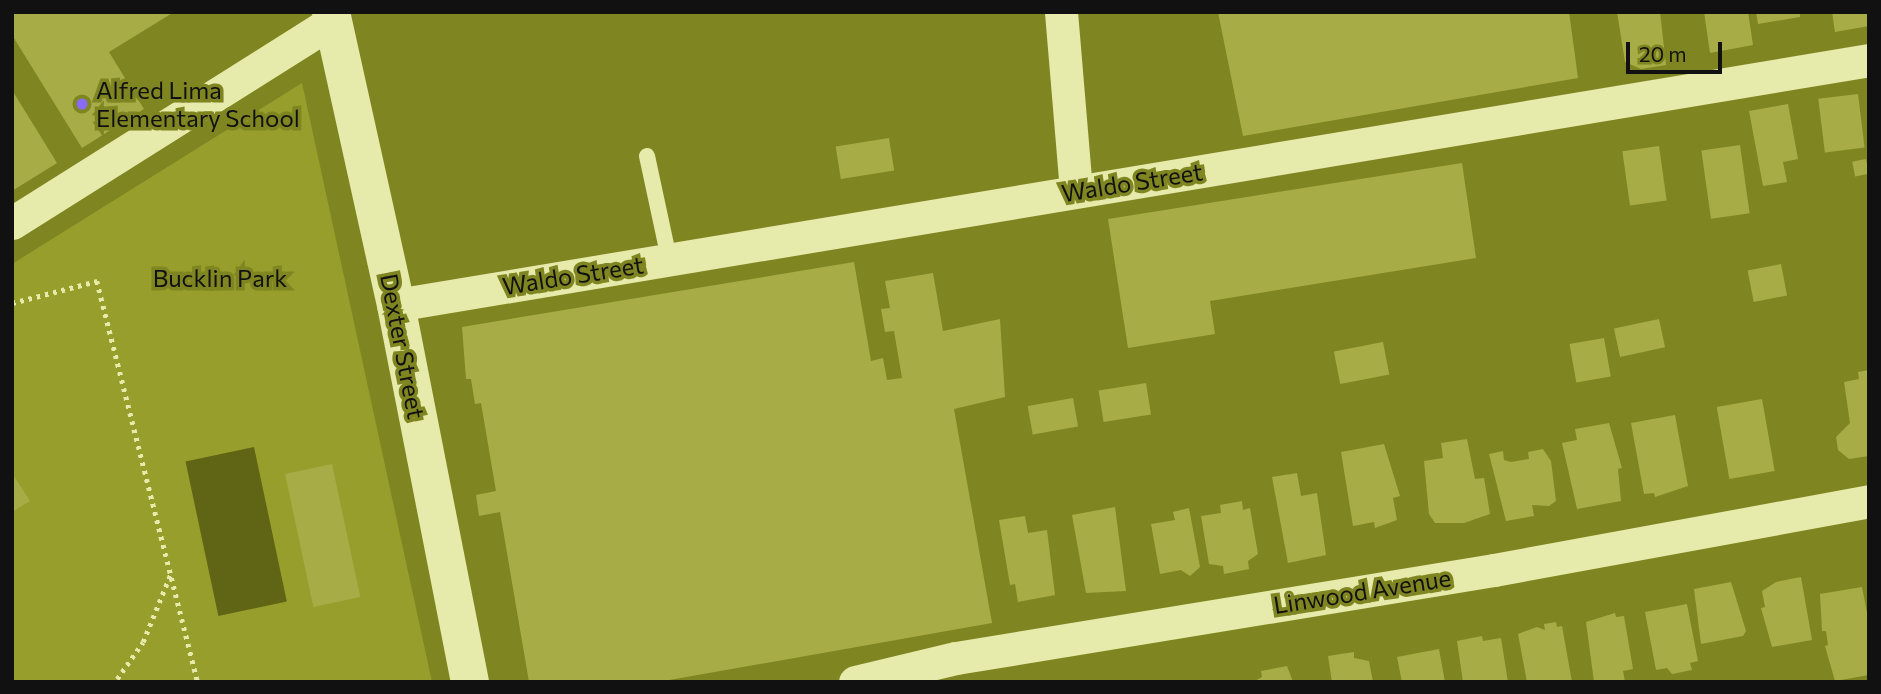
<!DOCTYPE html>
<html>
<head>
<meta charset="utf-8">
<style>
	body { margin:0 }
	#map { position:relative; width:1881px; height:694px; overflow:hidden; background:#7f8621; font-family:Commissioner,sans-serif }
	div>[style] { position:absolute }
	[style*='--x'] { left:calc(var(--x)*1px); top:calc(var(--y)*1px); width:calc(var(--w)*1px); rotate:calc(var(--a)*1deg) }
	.green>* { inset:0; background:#989e2b }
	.water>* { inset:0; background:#606516; transform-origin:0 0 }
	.building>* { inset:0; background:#a7ac46; transform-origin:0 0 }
	.path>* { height:4.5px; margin-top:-2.25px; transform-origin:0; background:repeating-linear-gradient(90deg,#e6eaaa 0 3.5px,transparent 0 8.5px) }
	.service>* { height:16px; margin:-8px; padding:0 8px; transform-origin:8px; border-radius:8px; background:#e6eaaa }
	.minor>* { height:33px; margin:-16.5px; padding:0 16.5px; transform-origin:16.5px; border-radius:16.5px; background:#e6eaaa }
	.tertiary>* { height:38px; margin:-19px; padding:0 19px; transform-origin:19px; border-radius:19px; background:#e6eaaa }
	.dots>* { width:19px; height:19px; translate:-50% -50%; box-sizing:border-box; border:4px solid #7f8621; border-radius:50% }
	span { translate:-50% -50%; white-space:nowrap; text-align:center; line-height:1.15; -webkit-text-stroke:7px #7f8621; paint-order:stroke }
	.poi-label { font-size:24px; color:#111 }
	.left { translate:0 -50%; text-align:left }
	.street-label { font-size:24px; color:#111 }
	.park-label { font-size:24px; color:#111 }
	.frame { position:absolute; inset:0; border:14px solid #111; pointer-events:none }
	.scale { position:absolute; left:1626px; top:42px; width:96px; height:32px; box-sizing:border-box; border:4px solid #111; border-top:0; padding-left:9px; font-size:21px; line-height:24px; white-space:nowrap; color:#111; -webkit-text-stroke:5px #7f8621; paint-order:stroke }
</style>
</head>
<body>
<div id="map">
	<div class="green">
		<i style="clip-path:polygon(302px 83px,432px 682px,12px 682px,12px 264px)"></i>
	</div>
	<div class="water">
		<i style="left:254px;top:447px;width:158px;height:70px;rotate:78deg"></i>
	</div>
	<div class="building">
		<i style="clip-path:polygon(12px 12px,174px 12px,109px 52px,144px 109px,82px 148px,12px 35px)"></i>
		<i style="clip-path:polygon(1218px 12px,1569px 12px,1578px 78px,1243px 136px)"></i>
		<i style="clip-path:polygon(1617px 12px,1660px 12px,1666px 65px,1641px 69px,1625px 62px)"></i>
		<i style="clip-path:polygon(1704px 12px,1748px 12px,1753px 45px,1710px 53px)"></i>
		<i style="clip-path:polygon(1756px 12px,1800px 12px,1800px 17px,1758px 24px)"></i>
		<i style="clip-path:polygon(1832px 12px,1869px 12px,1869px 26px,1835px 32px)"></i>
		<i style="clip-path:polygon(12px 90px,57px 163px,12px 191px)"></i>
		<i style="left:1858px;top:94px;width:54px;height:40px;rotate:83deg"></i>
		<i style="clip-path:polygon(1788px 104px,1798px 159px,1783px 162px,1787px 182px,1763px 186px,1749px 111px)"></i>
		<i style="left:889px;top:138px;width:33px;height:54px;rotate:81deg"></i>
		<i style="left:1740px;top:145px;width:69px;height:39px;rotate:82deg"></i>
		<i style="left:1659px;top:146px;width:55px;height:37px;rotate:82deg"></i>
		<i style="left:1866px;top:159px;width:15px;height:14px;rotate:79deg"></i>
		<i style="clip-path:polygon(1462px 163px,1476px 258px,1210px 301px,1215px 334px,1128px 348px,1108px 219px)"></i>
		<i style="clip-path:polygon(854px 262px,871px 361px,883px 358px,887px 380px,902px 378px,894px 331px,885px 332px,881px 309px,890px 308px,885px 281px,933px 273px,943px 331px,1000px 319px,1005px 397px,954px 409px,992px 623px,658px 682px,529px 682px,500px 512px,479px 516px,476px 495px,496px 491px,481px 403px,475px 404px,471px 379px,466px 379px,462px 327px)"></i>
		<i style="left:1781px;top:264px;width:32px;height:34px;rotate:79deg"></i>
		<i style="left:1659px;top:319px;width:29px;height:46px;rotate:78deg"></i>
		<i style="left:1604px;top:338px;width:39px;height:35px;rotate:80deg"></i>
		<i style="left:1383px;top:342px;width:33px;height:50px;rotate:79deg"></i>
		<i style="clip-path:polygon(1869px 370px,1869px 456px,1849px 459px,1838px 450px,1836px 437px,1850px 423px,1844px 382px,1859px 379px,1858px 372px)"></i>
		<i style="left:1146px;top:383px;width:32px;height:48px;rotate:81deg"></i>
		<i style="left:1073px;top:398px;width:29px;height:46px;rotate:80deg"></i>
		<i style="left:1762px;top:399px;width:73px;height:46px;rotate:80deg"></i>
		<i style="clip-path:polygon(1675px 415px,1688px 486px,1655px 497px,1654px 493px,1644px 494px,1631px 423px)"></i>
		<i style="clip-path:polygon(1609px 423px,1622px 468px,1618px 469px,1621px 501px,1577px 509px,1562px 443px,1577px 440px,1575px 429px)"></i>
		<i style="clip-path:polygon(1467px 439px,1475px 479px,1484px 478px,1490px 514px,1464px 523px,1435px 523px,1429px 514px,1424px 461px,1443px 458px,1441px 443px)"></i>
		<i style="clip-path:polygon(1384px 444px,1400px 496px,1393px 498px,1397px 520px,1375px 528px,1374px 522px,1353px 526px,1341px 452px)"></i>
		<i style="clip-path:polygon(1543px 449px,1551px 461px,1556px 501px,1549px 506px,1532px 505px,1534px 516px,1506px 521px,1489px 454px,1503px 451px,1504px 460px,1511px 462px,1529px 459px,1528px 452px)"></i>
		<i style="left:332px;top:464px;width:136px;height:48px;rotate:78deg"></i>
		<i style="clip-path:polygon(12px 473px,30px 501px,12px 512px)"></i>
		<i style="clip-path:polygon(1297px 473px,1301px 496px,1317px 493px,1326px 555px,1288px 563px,1272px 477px)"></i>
		<i style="clip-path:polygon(1242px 501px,1243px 510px,1250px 508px,1258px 554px,1248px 561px,1249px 569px,1224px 574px,1223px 566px,1209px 564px,1201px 516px,1221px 513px,1220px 505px)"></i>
		<i style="clip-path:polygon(1115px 507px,1126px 591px,1086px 593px,1072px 515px)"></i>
		<i style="clip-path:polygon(1189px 508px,1200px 567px,1190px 576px,1181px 570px,1160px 574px,1151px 524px,1175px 520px,1173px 512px)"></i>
		<i style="clip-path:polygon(1025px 516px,1028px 533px,1047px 530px,1055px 595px,1018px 602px,1015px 584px,1010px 585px,999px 520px)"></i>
		<i style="clip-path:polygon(1801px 577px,1812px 640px,1772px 647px,1761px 608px,1765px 607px,1762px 591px,1776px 582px)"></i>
		<i style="clip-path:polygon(1731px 582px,1746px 631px,1743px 636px,1701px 644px,1694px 589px)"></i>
		<i style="clip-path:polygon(1862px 587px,1869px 623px,1869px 675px,1835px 681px,1825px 646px,1828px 645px,1826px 631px,1822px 631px,1820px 594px)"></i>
		<i style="clip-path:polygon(1687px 604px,1698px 661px,1690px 663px,1692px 670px,1672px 674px,1667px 668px,1656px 670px,1645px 612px)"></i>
		<i style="clip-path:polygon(1615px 613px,1616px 617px,1624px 616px,1633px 669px,1623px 671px,1625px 682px,1594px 682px,1586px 622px)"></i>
		<i style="clip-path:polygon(1556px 622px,1557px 627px,1562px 626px,1572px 682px,1527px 682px,1518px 634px,1537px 627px,1545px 630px,1544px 624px)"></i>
		<i style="clip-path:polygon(1482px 636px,1483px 641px,1501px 638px,1508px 682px,1463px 682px,1457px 641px)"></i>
		<i style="clip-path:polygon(1439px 649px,1445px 682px,1402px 682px,1397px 657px)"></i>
		<i style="clip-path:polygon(1354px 652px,1354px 658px,1369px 661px,1373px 682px,1332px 682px,1328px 656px)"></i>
		<i style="clip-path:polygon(1287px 666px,1293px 682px,1253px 682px,1262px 677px,1261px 671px)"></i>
	</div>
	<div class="path">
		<i style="--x:12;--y:303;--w:88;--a:-14.5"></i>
		<i style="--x:97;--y:281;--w:414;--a:75.9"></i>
		<i style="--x:117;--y:679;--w:45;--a:-54.9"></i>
		<i style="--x:143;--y:642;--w:74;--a:-67.9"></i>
	</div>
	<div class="service">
		<i style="--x:647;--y:156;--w:105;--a:77.9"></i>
	</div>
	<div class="minor">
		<i style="--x:1061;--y:12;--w:180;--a:85.2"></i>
		<i style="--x:12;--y:223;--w:381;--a:-32.2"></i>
		<i style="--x:396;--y:305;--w:1493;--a:-9.44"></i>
		<i style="--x:855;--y:682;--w:104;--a:-13.4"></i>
		<i style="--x:956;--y:658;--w:545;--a:-9.29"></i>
		<i style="--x:1494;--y:570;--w:381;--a:-10.4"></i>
	</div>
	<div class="tertiary">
		<i style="--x:331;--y:12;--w:300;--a:77.5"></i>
		<i style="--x:396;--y:305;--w:384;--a:78.9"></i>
	</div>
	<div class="dots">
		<i style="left:82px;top:104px;background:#896cf6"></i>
	</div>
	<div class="poi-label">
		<span class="left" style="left:96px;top:104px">Alfred Lima<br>Elementary School</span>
	</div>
	<div class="street-label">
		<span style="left:1132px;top:182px;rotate:-9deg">Waldo Street</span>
		<span style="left:573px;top:275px;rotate:-9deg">Waldo Street</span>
		<span style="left:403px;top:346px;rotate:79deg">Dexter Street</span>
		<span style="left:1362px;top:591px;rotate:-9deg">Linwood Avenue</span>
	</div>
	<div class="park-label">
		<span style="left:220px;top:278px">Bucklin Park</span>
	</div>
	<div class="frame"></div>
	<div class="scale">20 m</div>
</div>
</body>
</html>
